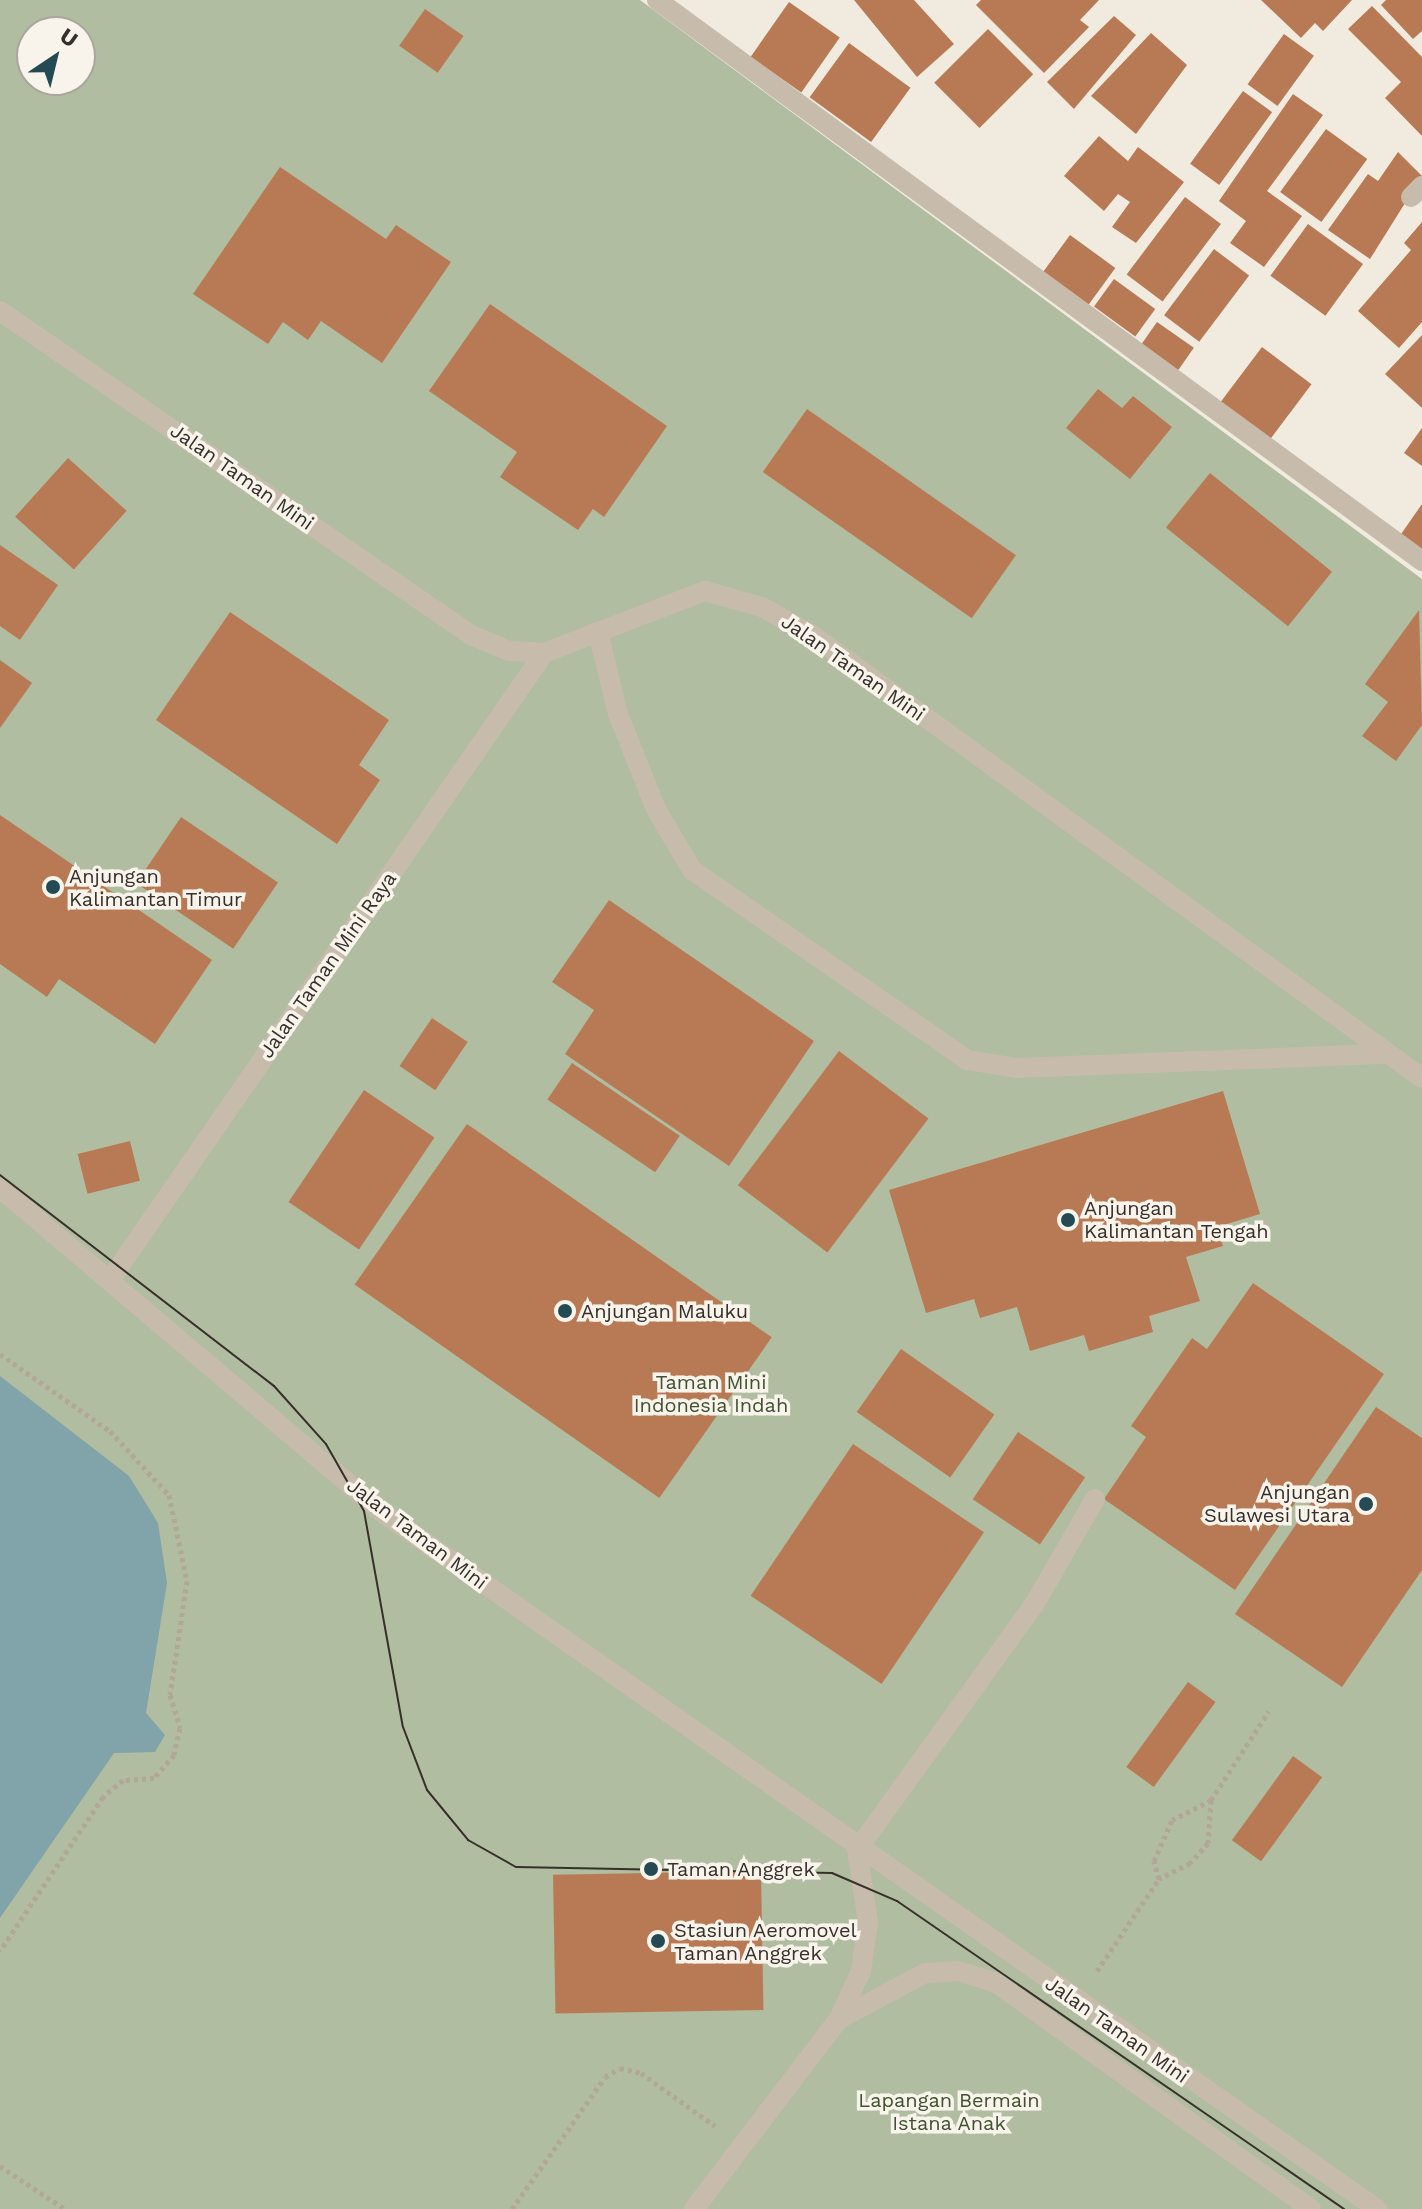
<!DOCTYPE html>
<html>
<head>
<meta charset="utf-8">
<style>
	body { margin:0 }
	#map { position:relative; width:1422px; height:2209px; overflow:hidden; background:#f0eadf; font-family:"Work Sans",sans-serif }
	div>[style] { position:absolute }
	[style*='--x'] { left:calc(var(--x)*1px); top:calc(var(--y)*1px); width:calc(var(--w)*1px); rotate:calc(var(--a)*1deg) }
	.green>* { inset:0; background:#b0bda0 }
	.water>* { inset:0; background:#81a3aa }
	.building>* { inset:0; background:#b87a54; transform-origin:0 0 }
	.path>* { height:5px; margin-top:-2.5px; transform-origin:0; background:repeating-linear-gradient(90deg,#b2a696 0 4px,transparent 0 8px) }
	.service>* { height:20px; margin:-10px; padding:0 10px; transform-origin:10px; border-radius:10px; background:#c7bcac }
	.minor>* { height:20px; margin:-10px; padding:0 10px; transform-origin:10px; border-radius:10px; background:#c7bcac }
	.tram>* { height:2px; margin:-1px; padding:0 1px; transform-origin:1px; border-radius:1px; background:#362f2a }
	.dots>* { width:22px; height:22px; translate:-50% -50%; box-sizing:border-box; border:4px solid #f8f4eb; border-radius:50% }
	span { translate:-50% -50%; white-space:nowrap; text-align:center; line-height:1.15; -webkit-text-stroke:7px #f8f4eb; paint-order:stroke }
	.street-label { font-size:20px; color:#362f2a }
	.poi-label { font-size:20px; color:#362f2a }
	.left { translate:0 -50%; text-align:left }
	.right { translate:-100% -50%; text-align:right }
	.park-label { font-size:20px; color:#415131 }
	.north { position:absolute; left:16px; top:16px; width:80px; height:80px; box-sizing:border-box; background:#f8f4eb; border:2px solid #aaa59e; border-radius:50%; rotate:35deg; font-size:22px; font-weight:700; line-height:32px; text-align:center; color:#362f2a }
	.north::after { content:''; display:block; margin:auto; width:28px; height:36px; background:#244a53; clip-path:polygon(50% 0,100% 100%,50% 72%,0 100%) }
</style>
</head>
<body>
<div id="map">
	<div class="green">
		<i style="clip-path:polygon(evenodd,0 0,640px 0,1422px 579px,1422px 2209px,0 2209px,0 0,32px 32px,80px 32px,80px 80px,32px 80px,32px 32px)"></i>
	</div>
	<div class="water">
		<i style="clip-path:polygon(0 1376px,129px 1476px,158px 1523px,167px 1583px,146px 1713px,165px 1735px,155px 1752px,114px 1753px,0 1918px)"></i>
	</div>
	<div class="building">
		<i style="clip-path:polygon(854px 0,914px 0,954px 44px,917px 77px)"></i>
		<i style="clip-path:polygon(981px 0,1099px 0,1080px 20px,1089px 27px,1044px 73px,976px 5px)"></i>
		<i style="clip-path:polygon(1261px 0,1352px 0,1323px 31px,1315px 23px,1301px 38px)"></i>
		<i style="clip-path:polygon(1386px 0,1422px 0,1422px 31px,1413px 39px,1381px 5px)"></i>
		<i style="left:789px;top:2px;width:62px;height:67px;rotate:35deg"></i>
		<i style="clip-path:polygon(1372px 6px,1422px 57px,1422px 136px,1385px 98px,1401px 82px,1348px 29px)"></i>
		<i style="left:425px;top:9px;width:47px;height:45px;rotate:35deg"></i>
		<i style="clip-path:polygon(1114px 16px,1136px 35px,1074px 109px,1047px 82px)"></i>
		<i style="left:988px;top:29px;width:64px;height:76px;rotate:45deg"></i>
		<i style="clip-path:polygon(1151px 33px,1187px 65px,1136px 134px,1091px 96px)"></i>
		<i style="left:1284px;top:34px;width:37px;height:62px;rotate:36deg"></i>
		<i style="left:849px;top:43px;width:76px;height:67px;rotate:36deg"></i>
		<i style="left:1243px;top:91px;width:36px;height:90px;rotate:36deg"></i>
		<i style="clip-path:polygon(1293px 94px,1323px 115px,1267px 191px,1302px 216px,1264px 267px,1230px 243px,1246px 221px,1219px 201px)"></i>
		<i style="left:1326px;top:129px;width:51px;height:78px;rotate:36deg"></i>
		<i style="clip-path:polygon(1099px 136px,1128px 161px,1138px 147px,1184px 182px,1136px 243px,1112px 227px,1130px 202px,1118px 194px,1104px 211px,1064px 176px)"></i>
		<i style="clip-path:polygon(1398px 152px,1422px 176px,1370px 259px,1328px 230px,1368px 174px,1378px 181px)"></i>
		<i style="clip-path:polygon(280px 167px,386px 239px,396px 225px,451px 262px,382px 363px,321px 321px,308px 340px,283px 322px,268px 344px,193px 294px)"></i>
		<i style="left:1185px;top:197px;width:45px;height:97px;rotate:37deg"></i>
		<i style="clip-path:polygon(1422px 222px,1422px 322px,1399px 348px,1358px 311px,1411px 250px,1404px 243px)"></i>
		<i style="left:1308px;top:224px;width:68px;height:64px;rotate:36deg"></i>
		<i style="left:1070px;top:235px;width:56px;height:48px;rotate:36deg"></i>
		<i style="left:1214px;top:249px;width:44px;height:83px;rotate:37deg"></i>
		<i style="left:1114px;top:279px;width:51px;height:34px;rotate:36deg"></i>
		<i style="clip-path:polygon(490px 304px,667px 426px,604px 517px,593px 509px,578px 530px,500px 477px,517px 452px,429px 391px)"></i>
		<i style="left:1157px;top:322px;width:45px;height:32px;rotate:35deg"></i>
		<i style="clip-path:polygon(1422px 335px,1422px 408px,1385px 374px)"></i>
		<i style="left:1262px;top:347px;width:62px;height:70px;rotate:37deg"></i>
		<i style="clip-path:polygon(1098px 389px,1122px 408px,1133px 396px,1172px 427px,1130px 479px,1066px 428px)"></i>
		<i style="left:807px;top:409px;width:255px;height:77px;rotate:35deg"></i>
		<i style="clip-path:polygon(1422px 428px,1422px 466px,1404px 453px)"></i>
		<i style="left:68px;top:458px;width:79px;height:79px;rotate:42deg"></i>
		<i style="left:1210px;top:473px;width:157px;height:70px;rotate:39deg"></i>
		<i style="clip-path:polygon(1422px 504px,1422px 553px,1399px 537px)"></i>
		<i style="clip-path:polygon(0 545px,58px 585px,20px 640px,0 626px)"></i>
		<i style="clip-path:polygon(1419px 610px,1422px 725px,1396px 761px,1362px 736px,1388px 702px,1365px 684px)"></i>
		<i style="clip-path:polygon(230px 612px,389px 720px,359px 765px,380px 780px,337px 844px,156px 720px)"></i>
		<i style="clip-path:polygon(0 660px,32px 683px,0 728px)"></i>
		<i style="clip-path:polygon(0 815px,212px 960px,155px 1044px,59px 979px,47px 997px,0 964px)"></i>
		<i style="left:181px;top:817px;width:117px;height:80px;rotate:34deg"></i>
		<i style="clip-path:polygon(609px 900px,814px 1041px,729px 1166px,565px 1054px,594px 1010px,552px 982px)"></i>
		<i style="left:432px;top:1018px;width:43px;height:58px;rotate:34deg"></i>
		<i style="left:839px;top:1051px;width:112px;height:168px;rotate:37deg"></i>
		<i style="left:572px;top:1063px;width:130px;height:44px;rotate:34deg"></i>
		<i style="left:364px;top:1090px;width:85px;height:135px;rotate:34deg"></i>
		<i style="clip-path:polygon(1223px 1091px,1260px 1214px,1217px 1227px,1223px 1246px,1186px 1257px,1200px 1301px,1149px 1316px,1153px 1332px,1089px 1351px,1084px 1335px,1030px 1351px,1017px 1307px,980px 1318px,974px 1299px,926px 1313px,889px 1190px)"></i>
		<i style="left:467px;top:1124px;width:372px;height:196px;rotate:35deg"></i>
		<i style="left:130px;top:1141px;width:41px;height:54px;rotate:76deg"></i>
		<i style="clip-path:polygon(1253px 1283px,1384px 1374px,1235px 1590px,1104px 1499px,1146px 1437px,1131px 1426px,1192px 1338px,1207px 1349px)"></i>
		<i style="left:901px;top:1349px;width:114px;height:77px;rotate:35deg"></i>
		<i style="clip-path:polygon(1376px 1407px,1422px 1438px,1422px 1570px,1342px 1687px,1235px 1614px)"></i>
		<i style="left:1018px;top:1432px;width:81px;height:81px;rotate:34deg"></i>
		<i style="left:853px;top:1444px;width:158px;height:183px;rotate:34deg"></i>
		<i style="left:1188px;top:1682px;width:34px;height:105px;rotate:36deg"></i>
		<i style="left:1293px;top:1756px;width:36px;height:104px;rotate:36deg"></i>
		<i style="left:761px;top:1871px;width:139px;height:208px;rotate:89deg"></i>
	</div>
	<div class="path">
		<i style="--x:0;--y:1354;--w:134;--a:35"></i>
		<i style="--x:110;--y:1431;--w:87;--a:47.3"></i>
		<i style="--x:169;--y:1495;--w:88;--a:78.2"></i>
		<i style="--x:187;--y:1581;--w:115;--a:98.5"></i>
		<i style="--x:170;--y:1695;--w:34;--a:73"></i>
		<i style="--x:180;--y:1728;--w:28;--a:103"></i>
		<i style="--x:174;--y:1755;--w:30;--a:131"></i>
		<i style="--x:154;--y:1778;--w:31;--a:176"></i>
		<i style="--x:123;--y:1780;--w:26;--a:140"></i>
		<i style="--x:103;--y:1797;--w:185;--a:123.8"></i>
		<i style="--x:1211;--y:1800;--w:106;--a:-56.9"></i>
		<i style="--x:1097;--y:1971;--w:111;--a:-56"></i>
		<i style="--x:1159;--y:1879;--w:19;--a:-106"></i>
		<i style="--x:1154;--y:1861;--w:45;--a:-66.3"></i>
		<i style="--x:1172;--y:1820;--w:44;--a:-27.1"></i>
		<i style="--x:1211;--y:1800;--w:43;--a:94"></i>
		<i style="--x:1208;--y:1843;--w:27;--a:132"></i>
		<i style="--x:1190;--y:1863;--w:35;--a:153"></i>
		<i style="--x:0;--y:2166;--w:78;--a:33.5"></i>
		<i style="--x:512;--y:2209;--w:161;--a:-54.8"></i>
		<i style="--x:605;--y:2077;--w:17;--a:-31"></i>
		<i style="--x:620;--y:2068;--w:22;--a:13"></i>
		<i style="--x:641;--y:2073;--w:91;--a:35.6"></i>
	</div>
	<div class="service">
		<i style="--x:0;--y:311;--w:572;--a:34.52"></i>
		<i style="--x:471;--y:635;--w:41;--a:22.8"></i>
		<i style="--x:509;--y:651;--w:35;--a:3"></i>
		<i style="--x:544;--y:653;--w:173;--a:-21.1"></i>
		<i style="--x:705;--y:591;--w:59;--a:15.7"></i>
		<i style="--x:762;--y:607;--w:61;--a:29.5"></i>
		<i style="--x:815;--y:637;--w:750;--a:36"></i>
		<i style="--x:598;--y:632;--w:84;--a:76.3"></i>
		<i style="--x:618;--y:714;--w:102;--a:68.2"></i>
		<i style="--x:656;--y:809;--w:71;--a:59.5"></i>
		<i style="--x:692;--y:870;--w:334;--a:34.6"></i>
		<i style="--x:967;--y:1060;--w:51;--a:9.1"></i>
		<i style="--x:1017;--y:1068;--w:369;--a:-2.2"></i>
		<i style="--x:0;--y:1188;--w:501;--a:40.3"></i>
		<i style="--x:382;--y:1512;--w:1215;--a:35.01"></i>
		<i style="--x:112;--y:1277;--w:759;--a:-55.3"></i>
		<i style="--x:857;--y:1850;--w:304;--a:-54.2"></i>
		<i style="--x:1035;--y:1603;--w:120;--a:-60"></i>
		<i style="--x:839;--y:2019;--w:98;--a:-28.1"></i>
		<i style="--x:925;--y:1973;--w:33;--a:-3"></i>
		<i style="--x:958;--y:1971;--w:39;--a:17"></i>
		<i style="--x:995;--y:1982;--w:389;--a:35.7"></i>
		<i style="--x:694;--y:2209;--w:239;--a:-52.7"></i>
		<i style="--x:839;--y:2019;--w:53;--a:-65.4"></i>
		<i style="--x:861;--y:1971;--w:49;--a:-81.9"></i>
		<i style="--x:868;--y:1922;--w:73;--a:-98.7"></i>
	</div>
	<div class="minor">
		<i style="--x:657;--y:0;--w:949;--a:36.25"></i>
		<i style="--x:1411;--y:197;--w:16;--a:-45"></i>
	</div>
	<div class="tram">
		<i style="--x:0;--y:1175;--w:346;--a:37.6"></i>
		<i style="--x:274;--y:1386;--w:78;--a:48.1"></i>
		<i style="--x:326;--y:1444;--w:77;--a:60.4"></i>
		<i style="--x:364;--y:1511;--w:219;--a:79.8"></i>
		<i style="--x:403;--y:1727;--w:67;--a:69.1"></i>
		<i style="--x:427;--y:1790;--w:65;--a:50.6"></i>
		<i style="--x:468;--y:1840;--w:55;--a:29.4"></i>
		<i style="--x:516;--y:1867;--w:316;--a:1.1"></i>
		<i style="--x:832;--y:1873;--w:71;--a:23.3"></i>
		<i style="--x:897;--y:1901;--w:543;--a:34.57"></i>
	</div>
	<div class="dots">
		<i style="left:53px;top:887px;background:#244a53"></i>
		<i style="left:1068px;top:1220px;background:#244a53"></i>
		<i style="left:565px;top:1311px;background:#244a53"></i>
		<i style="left:1366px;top:1504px;background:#244a53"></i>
		<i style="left:651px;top:1869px;background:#244a53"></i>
		<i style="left:658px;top:1941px;background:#244a53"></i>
	</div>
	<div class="street-label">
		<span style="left:242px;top:477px;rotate:35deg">Jalan Taman Mini</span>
		<span style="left:853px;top:668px;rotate:35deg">Jalan Taman Mini</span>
		<span style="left:328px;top:965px;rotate:-55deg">Jalan Taman Mini Raya</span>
		<span style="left:417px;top:1534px;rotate:37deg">Jalan Taman Mini</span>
		<span style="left:1117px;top:2030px;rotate:35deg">Jalan Taman Mini</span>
	</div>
	<div class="poi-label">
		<span class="left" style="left:69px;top:888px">Anjungan<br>Kalimantan Timur</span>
		<span class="left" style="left:1084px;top:1220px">Anjungan<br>Kalimantan Tengah</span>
		<span class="left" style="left:581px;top:1311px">Anjungan Maluku</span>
		<span class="right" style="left:1350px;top:1504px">Anjungan<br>Sulawesi Utara</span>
		<span class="left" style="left:667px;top:1869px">Taman Anggrek</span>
		<span class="left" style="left:674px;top:1942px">Stasiun Aeromovel<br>Taman Anggrek</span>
	</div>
	<div class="park-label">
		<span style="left:711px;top:1394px">Taman Mini<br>Indonesia Indah</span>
		<span style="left:949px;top:2112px">Lapangan Bermain<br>Istana Anak</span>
	</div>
	<div class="north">U</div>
</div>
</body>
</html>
